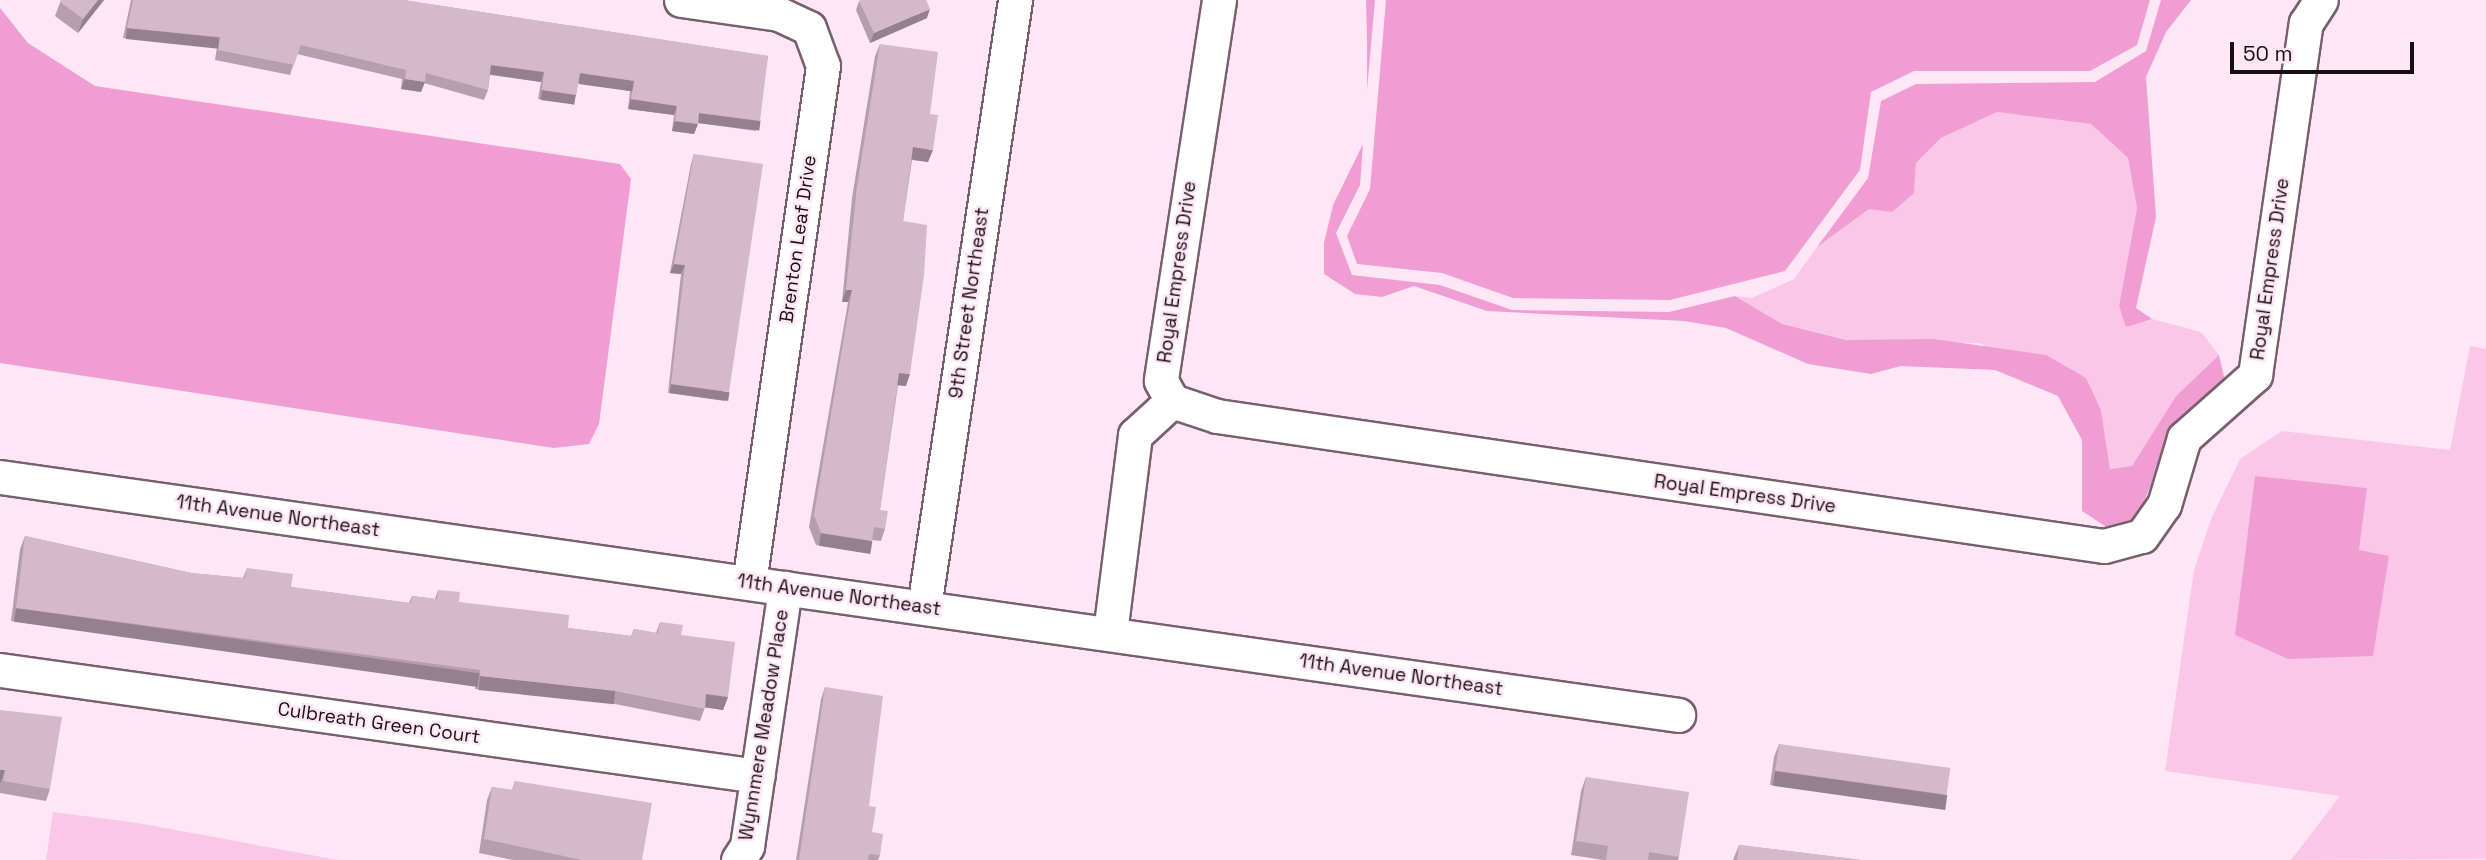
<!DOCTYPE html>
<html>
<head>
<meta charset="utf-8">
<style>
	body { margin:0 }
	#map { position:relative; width:2486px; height:860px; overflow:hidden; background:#fee6f5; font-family:"Space Grotesk",sans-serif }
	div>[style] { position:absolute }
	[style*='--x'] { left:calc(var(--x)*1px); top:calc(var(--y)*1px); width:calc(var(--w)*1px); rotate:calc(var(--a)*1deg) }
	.green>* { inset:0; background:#fbc7e8 }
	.water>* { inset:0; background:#f09dd4 }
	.roads { filter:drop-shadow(2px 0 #785f6f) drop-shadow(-2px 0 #785f6f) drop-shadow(0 2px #785f6f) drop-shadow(0 -2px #785f6f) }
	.minor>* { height:33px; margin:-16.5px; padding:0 16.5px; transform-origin:16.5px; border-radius:16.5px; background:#fff }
	.wall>* { inset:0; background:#b79eae }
	.shaded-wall>* { inset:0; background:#95818d; transform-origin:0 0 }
	.building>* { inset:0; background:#d5b8ca; transform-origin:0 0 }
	span { translate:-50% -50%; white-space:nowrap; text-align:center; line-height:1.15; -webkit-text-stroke:5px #fee6f5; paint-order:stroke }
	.street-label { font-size:19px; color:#170e14 }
	.scale { position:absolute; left:2230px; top:42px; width:184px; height:32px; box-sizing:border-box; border:4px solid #170e14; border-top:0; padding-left:9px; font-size:21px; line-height:24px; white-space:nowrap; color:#170e14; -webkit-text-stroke:5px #fee6f5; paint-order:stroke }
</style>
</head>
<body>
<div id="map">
	<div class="green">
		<i style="clip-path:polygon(1997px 112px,2091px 124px,2128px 158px,2137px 208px,2119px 306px,2126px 326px,2152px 319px,2201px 332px,2219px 355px,2176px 396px,2132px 466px,2110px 469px,2101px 410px,1979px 343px,1846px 340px,1782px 324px,1735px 296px,1752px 298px,1794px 279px,1817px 247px,1869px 209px,1914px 193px,1916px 163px,1941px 138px)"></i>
		<i style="clip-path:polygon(evenodd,2470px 346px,2486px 349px,2486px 859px,2291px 860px,2340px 796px,2165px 771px,2194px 570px,2211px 519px,2240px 459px,2282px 431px,2450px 450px,2470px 346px,2256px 477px,2366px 488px,2359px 550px,2256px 477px)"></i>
		<i style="clip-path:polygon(53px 812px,138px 823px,338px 860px,46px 860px)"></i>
	</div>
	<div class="water">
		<i style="clip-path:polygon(1366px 0,1375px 0,1367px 90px,1367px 41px)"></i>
		<i style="clip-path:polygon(1386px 0,2150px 0,2137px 45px,2090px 71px,1914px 71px,1871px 92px,1860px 170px,1785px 271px,1670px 300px,1513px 298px,1442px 273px,1357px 264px,1347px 236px,1370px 189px)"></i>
		<i style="clip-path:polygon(2161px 0,2191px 0,2166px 32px,2146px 77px,2156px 217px,2136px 308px,2152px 319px,2126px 327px,2119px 306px,2137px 208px,2128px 158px,2091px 124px,1997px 112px,1941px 138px,1916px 163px,1914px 193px,1892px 212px,1869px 209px,1817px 247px,1868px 178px,1881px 101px,1916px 84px,2095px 82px,2146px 51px)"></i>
		<i style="clip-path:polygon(0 8px,28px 43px,95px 86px,620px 164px,631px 179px,599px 424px,589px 444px,554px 448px,0 363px)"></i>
		<i style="clip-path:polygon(1363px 144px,1360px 185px,1336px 233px,1352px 275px,1440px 285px,1512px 310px,1669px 312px,1735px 296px,1782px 324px,1846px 340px,1934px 339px,2046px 355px,2086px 378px,2101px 410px,2110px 469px,2132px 466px,2176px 396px,2219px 355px,2226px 385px,2173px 430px,2135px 524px,2108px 528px,2082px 511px,2082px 440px,2058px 396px,1995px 370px,1901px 366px,1871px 374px,1808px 364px,1726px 328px,1684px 321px,1487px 311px,1414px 286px,1382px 297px,1355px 294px,1324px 274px,1324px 243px,1333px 205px)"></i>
		<i style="clip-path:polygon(2255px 476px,2367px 488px,2359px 550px,2389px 556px,2373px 656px,2288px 659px,2235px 635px)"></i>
	</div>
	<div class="roads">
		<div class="minor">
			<i style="--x:681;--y:0;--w:99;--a:8.1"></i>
			<i style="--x:779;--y:14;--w:33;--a:25"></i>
			<i style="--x:809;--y:28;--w:40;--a:69.8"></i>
			<i style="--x:823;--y:66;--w:522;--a:98.15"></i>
			<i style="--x:1219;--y:0;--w:385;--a:98.7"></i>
			<i style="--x:1161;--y:381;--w:23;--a:61"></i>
			<i style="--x:1172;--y:401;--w:47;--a:18.4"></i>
			<i style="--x:1217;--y:416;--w:896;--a:8.34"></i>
			<i style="--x:2104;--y:546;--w:39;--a:-15"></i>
			<i style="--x:2142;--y:536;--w:38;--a:-55"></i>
			<i style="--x:2164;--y:505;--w:70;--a:-73.4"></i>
			<i style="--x:2184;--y:438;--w:95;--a:-41.6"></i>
			<i style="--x:2255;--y:375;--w:356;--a:-81.8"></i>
			<i style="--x:2306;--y:23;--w:27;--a:-57"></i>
			<i style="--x:0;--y:477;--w:1695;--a:8.07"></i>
			<i style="--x:924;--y:607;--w:614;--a:-81.47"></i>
			<i style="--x:1110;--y:633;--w:200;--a:-82.8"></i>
			<i style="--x:1135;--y:435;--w:50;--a:-42.6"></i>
			<i style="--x:0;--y:670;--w:765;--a:7.96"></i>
			<i style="--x:738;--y:860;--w:17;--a:-57"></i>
			<i style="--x:747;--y:846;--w:261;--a:-81.6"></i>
		</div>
	</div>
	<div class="wall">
		<i style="clip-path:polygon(61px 0,104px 0,78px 33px,55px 16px)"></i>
		<i style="clip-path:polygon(131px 0,403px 0,768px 56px,756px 131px,698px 123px,694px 134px,672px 131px,674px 115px,628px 109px,630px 91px,578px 83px,576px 95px,573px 104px,538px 99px,541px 82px,490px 75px,488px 90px,484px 100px,424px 83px,421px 92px,401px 89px,402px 79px,297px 54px,290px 75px,215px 60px,217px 47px,123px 38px)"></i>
		<i style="clip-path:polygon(859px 1px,927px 18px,870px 43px,856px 10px)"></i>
		<i style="clip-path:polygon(880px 44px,930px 114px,928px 162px,912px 160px,903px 221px,906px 386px,898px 385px,880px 510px,885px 529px,881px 541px,872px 540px,867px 553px,816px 545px,809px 527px,848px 302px,842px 302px,852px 198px,875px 56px)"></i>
		<i style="clip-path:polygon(694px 154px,725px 401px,668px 393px,681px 274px,670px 273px,691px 164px)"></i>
		<i style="clip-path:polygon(25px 536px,191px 573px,243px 578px,247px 568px,291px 587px,409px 603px,412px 596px,435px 599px,438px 590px,459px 602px,568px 628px,631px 636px,634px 629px,656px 633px,660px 622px,681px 635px,728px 697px,723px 710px,705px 707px,700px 721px,610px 703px,475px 689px,476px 683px,11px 621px,20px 549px)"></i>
		<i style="clip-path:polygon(825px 687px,869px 806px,872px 832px,880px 855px,878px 860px,796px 860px,821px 699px)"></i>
		<i style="clip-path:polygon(0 710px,50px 789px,46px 801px,0 793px)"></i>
		<i style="clip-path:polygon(1779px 744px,1947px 795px,1942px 809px,1770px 785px,1774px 757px)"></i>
		<i style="clip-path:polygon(1586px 777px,1679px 857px,1678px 860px,1603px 860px,1571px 855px,1581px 791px)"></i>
		<i style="clip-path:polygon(515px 781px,642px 860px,513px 860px,479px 853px,487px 800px,492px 787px,512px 790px)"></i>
		<i style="clip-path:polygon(1739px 845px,1861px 860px,1733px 860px)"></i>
	</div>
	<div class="shaded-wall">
		<i style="clip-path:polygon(98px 0,104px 0,78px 33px,83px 19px)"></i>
		<i style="clip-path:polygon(930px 9px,927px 18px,870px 43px,874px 33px)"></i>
		<i style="left:127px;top:28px;width:93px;height:11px;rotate:6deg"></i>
		<i style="clip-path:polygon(491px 65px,544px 72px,541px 82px,488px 74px)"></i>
		<i style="left:580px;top:73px;width:55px;height:11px;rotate:8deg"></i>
		<i style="clip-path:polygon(405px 79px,425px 82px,421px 92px,401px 89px)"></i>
		<i style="left:542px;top:90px;width:34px;height:10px;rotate:8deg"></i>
		<i style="clip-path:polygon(631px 99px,677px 106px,674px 115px,628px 109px)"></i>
		<i style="left:699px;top:113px;width:62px;height:10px;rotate:7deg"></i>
		<i style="clip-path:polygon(675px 121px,698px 124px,694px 134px,672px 131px)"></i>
		<i style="clip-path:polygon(913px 147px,933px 150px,928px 162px,909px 159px)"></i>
		<i style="clip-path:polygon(674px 264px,685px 265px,681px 274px,670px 273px)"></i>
		<i style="clip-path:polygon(846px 290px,852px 290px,848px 302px,842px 302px)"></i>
		<i style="clip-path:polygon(899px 373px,910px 374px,906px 386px,895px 385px)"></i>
		<i style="left:671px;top:384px;width:59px;height:9px;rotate:8deg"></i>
		<i style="left:821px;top:533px;width:52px;height:13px;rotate:9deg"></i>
		<i style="left:16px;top:608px;width:468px;height:14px;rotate:8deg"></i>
		<i style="left:480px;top:676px;width:136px;height:14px;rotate:6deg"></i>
		<i style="clip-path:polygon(706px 694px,728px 697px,723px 710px,702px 707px)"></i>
		<i style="clip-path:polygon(0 770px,5px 770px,1px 782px,0 782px)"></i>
		<i style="left:1775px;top:771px;width:174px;height:15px;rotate:8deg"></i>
	</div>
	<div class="building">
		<i style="clip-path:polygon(61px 0,98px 0,83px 19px,60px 2px)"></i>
		<i style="clip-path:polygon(133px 0,403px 0,768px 56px,760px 121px,699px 113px,698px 124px,675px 121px,677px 106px,631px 99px,634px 81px,580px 73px,576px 95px,542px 90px,544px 72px,491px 65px,488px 90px,426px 73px,425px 82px,405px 79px,406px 70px,301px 45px,294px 65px,218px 50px,220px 37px,127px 28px)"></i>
		<i style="clip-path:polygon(861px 0,926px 0,930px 9px,874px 33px,859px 1px)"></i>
		<i style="clip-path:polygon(880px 44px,938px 52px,930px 114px,938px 115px,933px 150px,913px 147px,903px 221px,927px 225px,924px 275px,910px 374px,899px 373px,880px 510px,888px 511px,885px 529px,874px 527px,872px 541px,821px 533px,814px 515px,852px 290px,846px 290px,857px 186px)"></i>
		<i style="clip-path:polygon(694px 154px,763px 164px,729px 392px,671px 384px,685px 265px,674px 264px)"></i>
		<i style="clip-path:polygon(25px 536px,191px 573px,245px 578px,247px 568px,293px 574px,291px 587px,411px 603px,412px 596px,437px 599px,438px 590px,460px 592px,459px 602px,569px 615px,568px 628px,632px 636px,634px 629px,658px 633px,660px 622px,683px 625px,681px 635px,735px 642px,728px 697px,706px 694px,705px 709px,615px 691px,480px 676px,480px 670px,16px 608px)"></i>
		<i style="clip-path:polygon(825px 687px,883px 696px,869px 806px,876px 807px,872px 832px,883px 834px,880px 855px,869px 854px,868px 860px,799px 860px)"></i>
		<i style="clip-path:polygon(0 710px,62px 717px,50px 789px,3px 781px,5px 770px,0 770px)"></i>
		<i style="left:1779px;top:744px;width:173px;height:27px;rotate:8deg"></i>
		<i style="clip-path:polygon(1586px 777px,1689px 792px,1679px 857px,1649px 852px,1648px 860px,1606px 860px,1608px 846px,1576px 841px)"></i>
		<i style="clip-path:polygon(515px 781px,652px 803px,642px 860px,582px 860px,484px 839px,492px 787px,513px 790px)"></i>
		<i style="clip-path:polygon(1739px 845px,1861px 860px,1737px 860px)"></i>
	</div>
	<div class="street-label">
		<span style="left:798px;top:239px;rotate:-82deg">Brenton Leaf Drive</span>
		<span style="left:2270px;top:269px;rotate:-82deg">Royal Empress Drive</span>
		<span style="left:1177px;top:272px;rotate:-82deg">Royal Empress Drive</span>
		<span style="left:969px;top:303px;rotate:-82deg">9th Street Northeast</span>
		<span style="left:1745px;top:494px;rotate:8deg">Royal Empress Drive</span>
		<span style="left:278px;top:516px;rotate:8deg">11th Avenue Northeast</span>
		<span style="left:839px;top:595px;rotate:8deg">11th Avenue Northeast</span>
		<span style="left:1401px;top:675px;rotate:8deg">11th Avenue Northeast</span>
		<span style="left:379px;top:723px;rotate:8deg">Culbreath Green Court</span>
		<span style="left:764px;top:725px;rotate:-81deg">Wynnmere Meadow Place</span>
	</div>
	<div class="scale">50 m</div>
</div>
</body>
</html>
